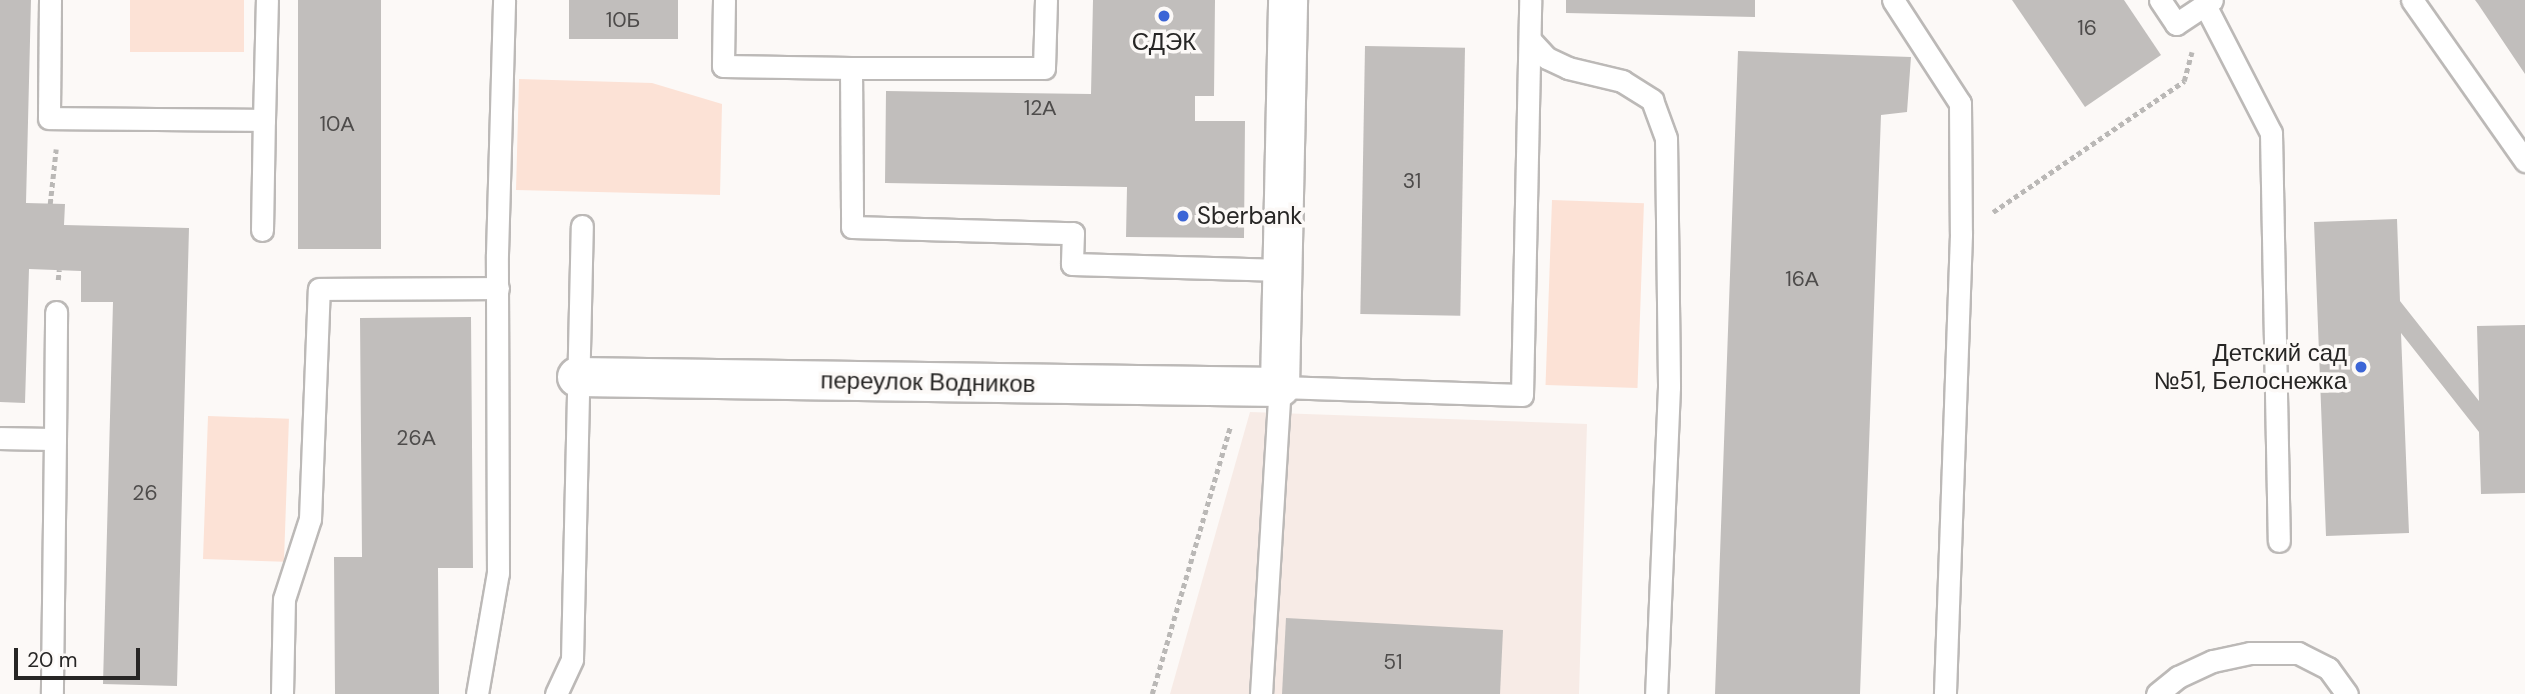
<!DOCTYPE html>
<html>
<head>
<meta charset="utf-8">
<style>
	body { margin:0 }
	#map { position:relative; width:2525px; height:694px; overflow:hidden; background:#fcf9f7; font-family:"DM Sans",sans-serif }
	div>[style] { position:absolute }
	[style*='--x'] { left:calc(var(--x)*1px); top:calc(var(--y)*1px); width:calc(var(--w)*1px); rotate:calc(var(--a)*1deg) }
	.built>* { inset:0; background:#f7ebe6 }
	.green>* { inset:0; background:#fce2d6; transform-origin:0 0 }
	.building>* { inset:0; background:#c1bebc; transform-origin:0 0 }
	.path>* { height:4.5px; margin-top:-2.25px; transform-origin:0; background:repeating-linear-gradient(90deg,#bab8b6 0 5px,transparent 0 8.5px) }
	.roads { filter:drop-shadow(2px 0 #bcb9b7) drop-shadow(-2px 0 #bcb9b7) drop-shadow(0 2px #bcb9b7) drop-shadow(0 -2px #bcb9b7) }
	.lane>* { height:21px; margin:-10.5px; padding:0 10.5px; transform-origin:10.5px; border-radius:10.5px; background:#fff }
	.street>* { height:38px; margin:-19px; padding:0 19px; transform-origin:19px; border-radius:19px; background:#fff }
	.dots>* { width:19px; height:19px; translate:-50% -50%; box-sizing:border-box; border:4px solid #fcf9f7; border-radius:50% }
	span { translate:-50% -50%; white-space:nowrap; text-align:center; line-height:1.15; -webkit-text-stroke:7px #fcf9f7; paint-order:stroke }
	.number-label { font-size:21px; color:#4e4c4b }
	.number-label span { -webkit-text-stroke-width:0 }
	.poi-label { font-size:24px; color:#272625 }
	.left { translate:0 -50%; text-align:left }
	.right { translate:-100% -50%; text-align:right }
	.street-label { font-size:24px; color:#272625 }
	.scale { position:absolute; left:14px; top:648px; width:126px; height:32px; box-sizing:border-box; border:4px solid #272625; border-top:0; padding-left:9px; font-size:21px; line-height:24px; white-space:nowrap; color:#272625; -webkit-text-stroke:5px #fcf9f7; paint-order:stroke }
</style>
</head>
<body>
<div id="map">
	<div class="built">
		<i style="clip-path:polygon(1250px 412px,1587px 424px,1579px 694px,1170px 694px)"></i>
	</div>
	<div class="green">
		<i style="left:130px;top:0;width:114px;height:52px"></i>
		<i style="clip-path:polygon(519px 79px,652px 83px,722px 104px,720px 195px,516px 190px)"></i>
		<i style="left:1552px;top:200px;width:92px;height:185px;rotate:2deg"></i>
		<i style="left:208px;top:416px;width:81px;height:143px;rotate:2deg"></i>
	</div>
	<div class="building">
		<i style="clip-path:polygon(0 0,31px 0,26px 203px,65px 204px,64px 225px,189px 228px,177px 686px,103px 684px,113px 302px,81px 302px,81px 271px,29px 269px,25px 403px,0 402px)"></i>
		<i style="left:298px;top:0;width:83px;height:249px"></i>
		<i style="left:569px;top:0;width:109px;height:39px"></i>
		<i style="clip-path:polygon(1093px 0,1215px 0,1214px 96px,1195px 96px,1195px 121px,1245px 121px,1244px 238px,1126px 237px,1127px 187px,885px 183px,886px 91px,1091px 94px)"></i>
		<i style="clip-path:polygon(1566px 0,1755px 0,1755px 17px,1566px 13px)"></i>
		<i style="clip-path:polygon(2012px 0,2124px 0,2161px 55px,2085px 107px)"></i>
		<i style="clip-path:polygon(2475px 0,2525px 0,2525px 74px,2478px 4px)"></i>
		<i style="left:1365px;top:46px;width:100px;height:268px;rotate:1deg"></i>
		<i style="clip-path:polygon(1738px 51px,1911px 57px,1907px 112px,1881px 115px,1860px 694px,1715px 694px)"></i>
		<i style="clip-path:polygon(2397px 219px,2400px 301px,2479px 401px,2477px 326px,2525px 325px,2525px 493px,2481px 494px,2479px 432px,2401px 333px,2409px 533px,2326px 536px,2314px 222px)"></i>
		<i style="clip-path:polygon(471px 317px,473px 568px,438px 568px,439px 694px,335px 694px,334px 557px,362px 557px,360px 318px)"></i>
		<i style="clip-path:polygon(1286px 618px,1503px 630px,1500px 694px,1282px 694px)"></i>
	</div>
	<div class="path">
		<i style="--x:50;--y:204;--w:55;--a:-83.8"></i>
		<i style="--x:1993;--y:212;--w:232;--a:-34.4"></i>
		<i style="--x:2184;--y:81;--w:30;--a:-75"></i>
		<i style="--x:58;--y:280;--w:10;--a:-84"></i>
		<i style="--x:1152;--y:694;--w:278;--a:-73.7"></i>
	</div>
	<div class="roads">
		<div class="lane">
			<i style="--x:50;--y:0;--w:118;--a:90.5"></i>
			<i style="--x:49;--y:118;--w:215;--a:0.5"></i>
			<i style="--x:264;--y:120;--w:120;--a:-88.6"></i>
			<i style="--x:724;--y:0;--w:66;--a:90.9"></i>
			<i style="--x:723;--y:66;--w:128;--a:0.9"></i>
			<i style="--x:1046;--y:0;--w:68;--a:91.7"></i>
			<i style="--x:1044;--y:68;--w:193;--a:180"></i>
			<i style="--x:851;--y:68;--w:159;--a:89.6"></i>
			<i style="--x:852;--y:227;--w:221;--a:1.6"></i>
			<i style="--x:1073;--y:233;--w:31;--a:92"></i>
			<i style="--x:1072;--y:264;--w:211;--a:1.6"></i>
			<i style="--x:1893;--y:0;--w:123;--a:57"></i>
			<i style="--x:1960;--y:103;--w:131;--a:89.6"></i>
			<i style="--x:1961;--y:234;--w:460;--a:92"></i>
			<i style="--x:2160;--y:0;--w:29;--a:56"></i>
			<i style="--x:2176;--y:24;--w:43;--a:-33.7"></i>
			<i style="--x:2412;--y:0;--w:197;--a:54.9"></i>
			<i style="--x:2205;--y:5;--w:144;--a:62.7"></i>
			<i style="--x:2271;--y:133;--w:408;--a:88.9"></i>
			<i style="--x:1531;--y:41;--w:23;--a:47"></i>
			<i style="--x:1547;--y:58;--w:23;--a:25"></i>
			<i style="--x:1568;--y:68;--w:56;--a:13.5"></i>
			<i style="--x:1622;--y:81;--w:36;--a:32"></i>
			<i style="--x:1652;--y:100;--w:40;--a:69.8"></i>
			<i style="--x:1666;--y:138;--w:249;--a:89.3"></i>
			<i style="--x:1669;--y:387;--w:307;--a:92.4"></i>
			<i style="--x:262;--y:230;--w:110;--a:-89"></i>
			<i style="--x:0;--y:438;--w:55;--a:1"></i>
			<i style="--x:55;--y:439;--w:255;--a:90.7"></i>
			<i style="--x:55;--y:439;--w:127;--a:-89.5"></i>
			<i style="--x:282;--y:694;--w:95;--a:-88.8"></i>
			<i style="--x:284;--y:599;--w:84;--a:-72"></i>
			<i style="--x:310;--y:519;--w:230;--a:-87.8"></i>
			<i style="--x:319;--y:289;--w:179;--a:-0.3"></i>
			<i style="--x:477;--y:694;--w:123;--a:-80.2"></i>
			<i style="--x:498;--y:573;--w:319;--a:-90.2"></i>
			<i style="--x:497;--y:254;--w:254;--a:-88.4"></i>
			<i style="--x:556;--y:694;--w:38;--a:-65"></i>
			<i style="--x:572;--y:659;--w:433;--a:-88.7"></i>
			<i style="--x:1261;--y:694;--w:308;--a:-86.5"></i>
			<i style="--x:1280;--y:387;--w:242;--a:1.9"></i>
			<i style="--x:1522;--y:395;--w:395;--a:-88.8"></i>
			<i style="--x:2157;--y:694;--w:27;--a:-39"></i>
			<i style="--x:2178;--y:677;--w:38;--a:-25"></i>
			<i style="--x:2213;--y:661;--w:38;--a:-12"></i>
			<i style="--x:2250;--y:653;--w:48;--a:0"></i>
			<i style="--x:2298;--y:653;--w:34;--a:27"></i>
			<i style="--x:2328;--y:668;--w:32;--a:54"></i>
		</div>
		<div class="street">
			<i style="--x:577;--y:377;--w:703;--a:0.81"></i>
			<i style="--x:1280;--y:387;--w:387;--a:-88.8"></i>
		</div>
	</div>
	<div class="dots">
		<i style="left:1164px;top:16px;background:#3c65d6"></i>
		<i style="left:1183px;top:216px;background:#3c65d6"></i>
		<i style="left:2361px;top:367px;background:#3c65d6"></i>
	</div>
	<div class="number-label">
		<span style="left:623px;top:20px">10Б</span>
		<span style="left:2087px;top:28px">16</span>
		<span style="left:1040px;top:108px">12А</span>
		<span style="left:337px;top:124px">10А</span>
		<span style="left:1412px;top:181px">31</span>
		<span style="left:1802px;top:279px">16А</span>
		<span style="left:416px;top:438px">26А</span>
		<span style="left:145px;top:493px">26</span>
		<span style="left:1393px;top:662px">51</span>
	</div>
	<div class="poi-label">
		<span style="left:1164px;top:42px">СДЭК</span>
		<span class="left" style="left:1197px;top:216px">Sberbank</span>
		<span class="right" style="left:2347px;top:367px">Детский сад<br>№51, Белоснежка</span>
	</div>
	<div class="street-label">
		<span style="left:928px;top:382px;rotate:1deg">переулок Водников</span>
	</div>
	<div class="scale">20 m</div>
</div>
</body>
</html>
